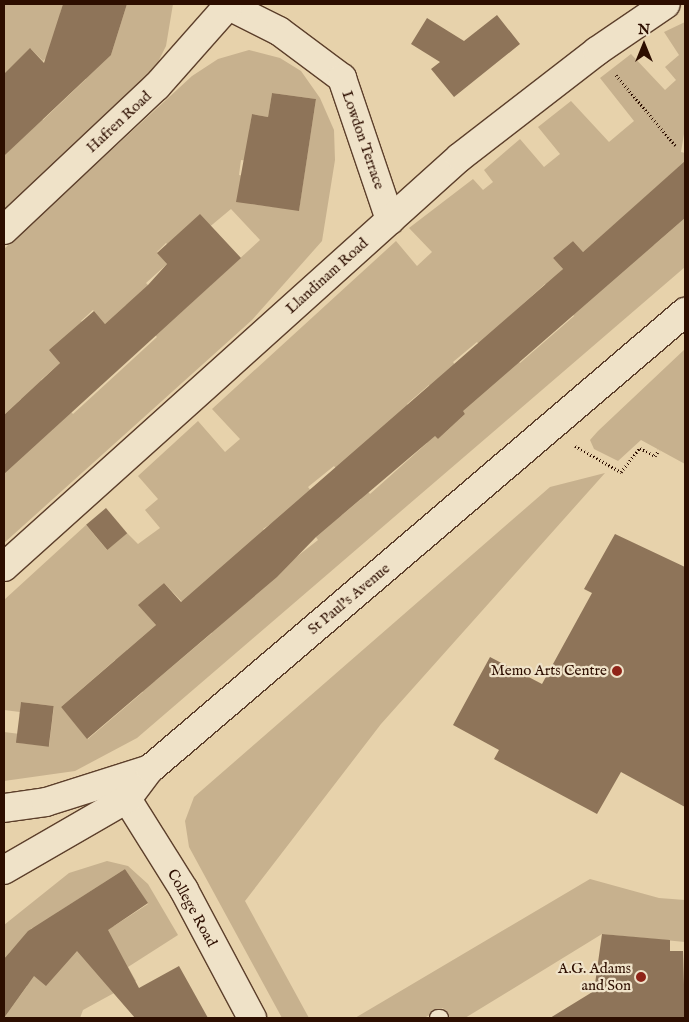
<!DOCTYPE html>
<html>
<head>
<meta charset="utf-8">
<style>
	body { margin:0 }
	#map { position:relative; width:689px; height:1022px; overflow:hidden; background:#e7d2ab; font-family:"IM FELL English",serif }
	div>[style] { position:absolute }
	[style*='--x'] { left:calc(var(--x)*1px); top:calc(var(--y)*1px); width:calc(var(--w)*1px); rotate:calc(var(--a)*1deg) }
	.green>* { inset:0; background:#c7b18e }
	.building>* { inset:0; background:#8e7459; transform-origin:0 0 }
	.path>* { height:3px; margin-top:-1.5px; transform-origin:0; background:repeating-linear-gradient(90deg,#2d0e00 0 1px,transparent 0 3.5px) }
	.roads { filter:drop-shadow(1px 0 #5c3f2b) drop-shadow(-1px 0 #5c3f2b) drop-shadow(0 1px #5c3f2b) drop-shadow(0 -1px #5c3f2b) }
	.lane>* { height:16px; margin:-8px; padding:0 8px; transform-origin:8px; border-radius:8px; background:#efe2c8 }
	.street>* { height:28px; margin:-14px; padding:0 14px; transform-origin:14px; border-radius:14px; background:#efe2c8 }
	.dots>* { width:14px; height:14px; translate:-50% -50%; box-sizing:border-box; border:2px solid #efe2c8; border-radius:50% }
	span { translate:-50% -50%; white-space:nowrap; text-align:center; line-height:1.15; -webkit-text-stroke:4.5px #efe2c8; paint-order:stroke }
	.street-label { font-size:15px; color:#2d0e00 }
	.poi-label { font-size:15px; color:#2d0e00 }
	.right { translate:-100% -50%; text-align:right }
	.frame { position:absolute; inset:0; border:5px solid #2d0e00; pointer-events:none }
	.north { position:absolute; left:619px; top:20px; width:50px; height:50px; -webkit-text-stroke:4px #efe2c8; paint-order:stroke; rotate:0deg; font-size:14px; font-weight:700; line-height:20px; text-align:center; color:#2d0e00 }
	.north::after { content:''; display:block; margin:auto; width:18px; height:22px; background:#2d0e00; clip-path:polygon(50% 0,100% 100%,50% 72%,0 100%) }
</style>
</head>
<body>
<div id="map">
	<div class="green">
		<i style="clip-path:polygon(evenodd,4px 4px,63px 4px,60px 14px,111px 55px,127px 4px,173px 4px,166px 46px,155px 68px,133px 95px,4px 219px,4px 156px,32px 129px,4px 99px,4px 4px,31px 49px,43px 61px,56px 49px,86px 79px,43px 120px,13px 89px,31px 49px)"></i>
		<i style="clip-path:polygon(evenodd,685px 22px,685px 128px,681px 152px,685px 153px,685px 171px,680px 166px,626px 214px,654px 245px,685px 218px,685px 267px,137px 738px,75px 771px,4px 781px,4px 732px,20px 734px,19px 743px,49px 746px,54px 706px,21px 702px,20px 712px,4px 710px,4px 600px,86px 525px,107px 550px,127px 533px,138px 544px,160px 528px,145px 510px,158px 499px,138px 476px,198px 421px,225px 452px,240px 439px,212px 409px,396px 241px,417px 266px,432px 252px,409px 228px,473px 179px,483px 190px,493px 182px,484px 170px,520px 139px,544px 167px,560px 154px,538px 127px,571px 101px,609px 142px,634px 121px,600px 78px,631px 54px,665px 90px,676px 80px,665px 67px,679px 55px,664px 32px,685px 22px,616px 223px,586px 304px,558px 274px,563px 269px,553px 258px,573px 241px,583px 252px,616px 223px,685px 22px,545px 284px,574px 316px,520px 363px,492px 332px,545px 284px,685px 22px,477px 342px,505px 374px,458px 406px,465px 414px,438px 439px,407px 404px,429px 385px,434px 391px,458px 369px,453px 362px,477px 342px,685px 22px,401px 413px,427px 443px,370px 494px,343px 463px,401px 413px,685px 22px,334px 466px,361px 499px,342px 515px,311px 530px,318px 540px,290px 562px,263px 529px,315px 496px,308px 487px,334px 466px,685px 22px,164px 583px,212px 633px,155px 681px,127px 650px,156px 625px,139px 605px,164px 583px,685px 22px,115px 660px,143px 692px,88px 739px,61px 707px,115px 660px)"></i>
		<i style="clip-path:polygon(evenodd,249px 50px,280px 58px,301px 71px,320px 98px,334px 130px,335px 160px,322px 241px,252px 320px,4px 543px,4px 473px,50px 428px,21px 399px,4px 415px,4px 249px,192px 76px,218px 59px,249px 50px,272px 93px,316px 99px,299px 210px,251px 204px,255px 178px,239px 175px,241px 160px,260px 162px,249px 132px,252px 114px,268px 117px,272px 93px,249px 50px,231px 209px,260px 240px,177px 316px,146px 283px,167px 264px,157px 252px,166px 243px,177px 254px,231px 209px,249px 50px,126px 305px,157px 337px,73px 414px,41px 380px,60px 363px,50px 350px,92px 333px,81px 321px,93px 310px,105px 324px,126px 305px)"></i>
		<i style="clip-path:polygon(685px 349px,685px 464px,641px 440px,618px 461px,594px 449px,590px 440px,598px 431px)"></i>
		<i style="clip-path:polygon(605px 473px,381px 724px,245px 901px,309px 1018px,282px 1018px,189px 847px,185px 821px,194px 797px,550px 487px)"></i>
		<i style="clip-path:polygon(evenodd,107px 861px,128px 866px,148px 884px,178px 935px,128px 967px,136px 981px,83px 1010px,80px 1018px,4px 1018px,27px 986px,4px 969px,4px 925px,69px 873px,107px 861px,125px 869px,148px 904px,114px 926px,58px 912px,125px 869px,107px 861px,32px 928px,68px 960px,9px 953px,32px 928px)"></i>
		<i style="clip-path:polygon(590px 879px,659px 898px,685px 900px,685px 942px,602px 934px,465px 1018px,450px 1018px,443px 1008px,424px 1018px,355px 1018px)"></i>
	</div>
	<div class="building">
		<i style="clip-path:polygon(63px 4px,127px 4px,111px 55px,4px 156px,4px 74px,30px 48px,44px 63px)"></i>
		<i style="clip-path:polygon(497px 15px,520px 44px,454px 97px,431px 69px,440px 62px,411px 44px,427px 18px,464px 41px)"></i>
		<i style="clip-path:polygon(272px 93px,316px 99px,299px 211px,236px 202px,252px 114px,268px 117px)"></i>
		<i style="clip-path:polygon(685px 161px,685px 218px,463px 411px,465px 414px,438px 439px,435px 436px,316px 537px,277px 577px,87px 739px,61px 707px,156px 625px,138px 605px,164px 583px,181px 602px,563px 269px,553px 258px,573px 241px,583px 252px)"></i>
		<i style="clip-path:polygon(200px 214px,241px 258px,4px 474px,4px 415px,60px 363px,49px 350px,94px 311px,105px 324px,148px 285px,167px 264px,157px 253px)"></i>
		<i style="left:106px;top:508px;width:33px;height:26px;rotate:50deg"></i>
		<i style="clip-path:polygon(615px 534px,685px 567px,685px 807px,621px 772px,597px 814px,494px 759px,499px 750px,453px 725px,490px 657px,542px 684px,592px 593px,584px 589px)"></i>
		<i style="left:21px;top:702px;width:33px;height:41px;rotate:7deg"></i>
		<i style="clip-path:polygon(125px 869px,148px 903px,108px 930px,139px 988px,179px 966px,208px 1018px,135px 1018px,77px 951px,46px 986px,34px 976px,4px 1018px,4px 959px,28px 931px)"></i>
		<i style="clip-path:polygon(602px 934px,670px 940px,670px 951px,683px 951px,685px 1018px,550px 1018px,594px 991px)"></i>
	</div>
	<div class="path">
		<i style="--x:616;--y:75;--w:92;--a:49.9"></i>
		<i style="--x:575;--y:446;--w:53;--a:29.5"></i>
		<i style="--x:621;--y:472;--w:31;--a:-52"></i>
		<i style="--x:640;--y:448;--w:17;--a:28"></i>
		<i style="--x:655;--y:456;--w:7;--a:-56"></i>
	</div>
	<div class="roads">
		<div class="lane">
			<i style="--x:438;--y:1018;--w:2;--a:0"></i>
		</div>
		<div class="street">
			<i style="--x:225;--y:4;--w:60;--a:26.6"></i>
			<i style="--x:279;--y:31;--w:79;--a:36.7"></i>
			<i style="--x:342;--y:78;--w:150;--a:71.3"></i>
			<i style="--x:4;--y:230;--w:210;--a:-43.3"></i>
			<i style="--x:157;--y:86;--w:106;--a:-48.5"></i>
			<i style="--x:4;--y:567;--w:613;--a:-41.96"></i>
			<i style="--x:460;--y:157;--w:173;--a:-37.7"></i>
			<i style="--x:597;--y:51;--w:83;--a:-34.3"></i>
			<i style="--x:127;--y:799;--w:107;--a:57.9"></i>
			<i style="--x:184;--y:890;--w:145;--a:62"></i>
			<i style="--x:4;--y:808;--w:42;--a:-8.1"></i>
			<i style="--x:46;--y:802;--w:109;--a:-17.6"></i>
			<i style="--x:4;--y:870;--w:142;--a:-30"></i>
			<i style="--x:127;--y:799;--w:38;--a:-53"></i>
			<i style="--x:150;--y:769;--w:704;--a:-40.5"></i>
		</div>
	</div>
	<div class="dots">
		<i style="left:617px;top:671px;background:#8f2418"></i>
		<i style="left:641px;top:977px;background:#8f2418"></i>
	</div>
	<div class="street-label">
		<span style="left:119px;top:122px;rotate:-43deg">Hafren Road</span>
		<span style="left:363px;top:140px;rotate:71deg">Lowdon Terrace</span>
		<span style="left:327px;top:276px;rotate:-42deg">Llandinam Road</span>
		<span style="left:349px;top:599px;rotate:-40deg">St Paul's Avenue</span>
		<span style="left:192px;top:908px;rotate:61deg">College Road</span>
	</div>
	<div class="poi-label">
		<span class="right" style="left:607px;top:671px">Memo Arts Centre</span>
		<span class="right" style="left:631px;top:977px">A.G. Adams<br>and Son</span>
	</div>
	<div class="frame"></div>
	<div class="north">N</div>
</div>
</body>
</html>
